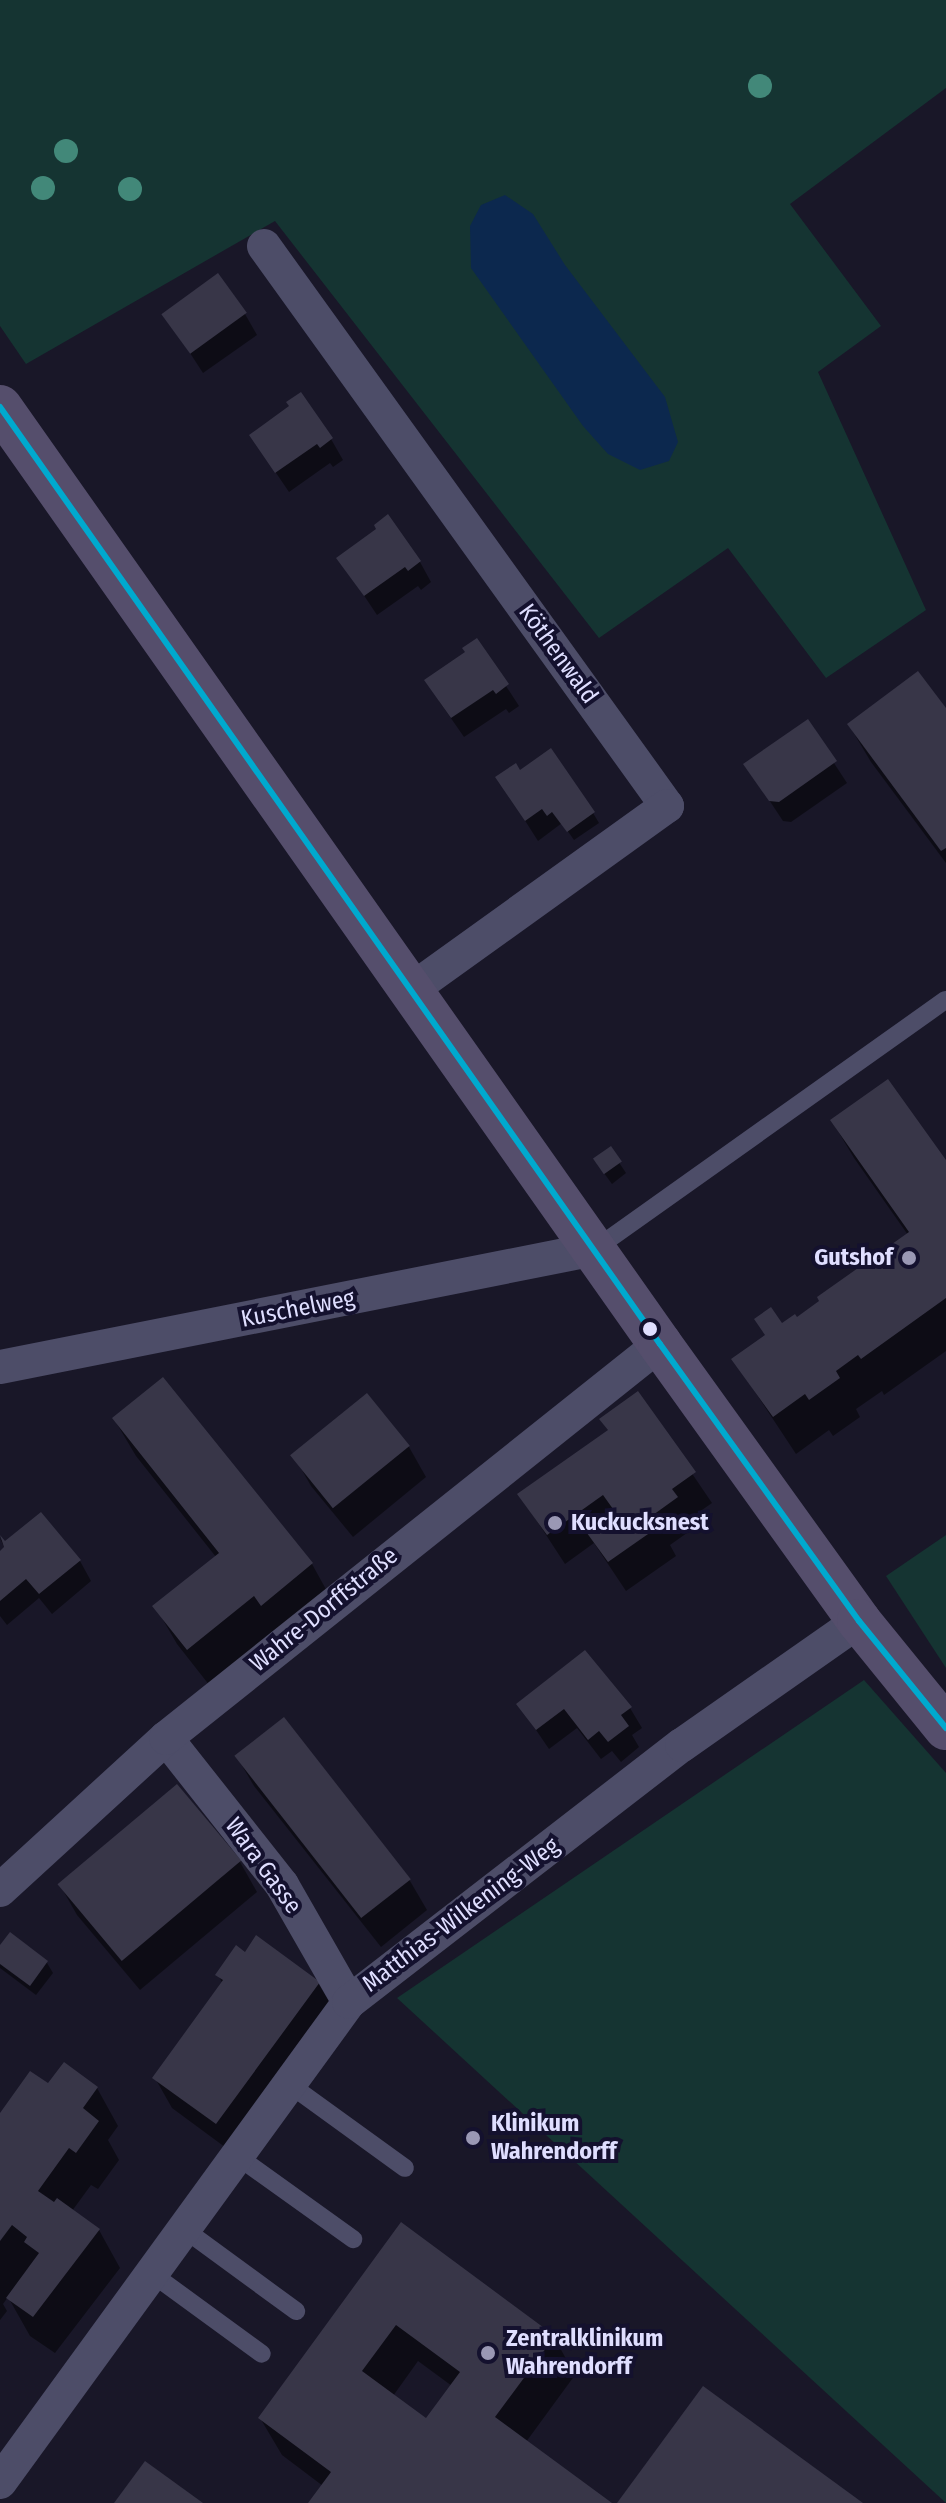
<!DOCTYPE html>
<html>
<head>
<meta charset="utf-8">
<style>
	body { margin:0 }
	#map { position:relative; width:946px; height:2503px; overflow:hidden; background:#191728; font-family:"Fira Sans Condensed",sans-serif }
	div>[style] { position:absolute }
	[style*='--x'] { left:calc(var(--x)*1px); top:calc(var(--y)*1px); width:calc(var(--w)*1px); rotate:calc(var(--a)*1deg) }
	.green>* { inset:0; background:#153432 }
	.water>* { inset:0; background:#0c284e }
	.shadow>* { inset:0; background:#0007 }
	.building>* { inset:0; background:#383648; transform-origin:0 0 }
	.lane>* { height:18px; margin:-9px; padding:0 9px; transform-origin:9px; border-radius:9px; background:#4d4d68 }
	.street>* { height:34px; margin:-17px; padding:0 17px; transform-origin:17px; border-radius:17px; background:#4d4d68 }
	.primary>* { height:44px; margin:-22px; padding:0 22px; transform-origin:22px; border-radius:22px; background:#554e6c }
	.bus-1>* { height:6px; margin:-3px; padding:0 3px; transform-origin:3px; border-radius:3px; background:#00a9ce }
	.trees>* { width:24px; height:24px; margin:-12px; border-radius:50%; background:#428879 }
	.dots>* { width:22px; height:22px; translate:-50% -50%; box-sizing:border-box; border:4px solid #14112e; border-radius:50% }
	span { translate:-50% -50%; white-space:nowrap; text-align:center; line-height:1.15; -webkit-text-stroke:8px #14112e; paint-order:stroke }
	.street-label { font-size:24px; color:#dfdeff }
	.poi-label { font-size:24px; color:#dfdeff; font-weight:700 }
	.right { translate:-100% -50%; text-align:right }
	.left { translate:0 -50%; text-align:left }
</style>
</head>
<body>
<div id="map">
	<div class="green">
		<i style="clip-path:polygon(0 0,946px 0,946px 88px,790px 204px,881px 326px,818px 372px,926px 610px,826px 678px,728px 548px,599px 638px,275px 221px,26px 364px,0 326px)"></i>
		<i style="clip-path:polygon(946px 1535px,946px 1668px,886px 1576px)"></i>
		<i style="clip-path:polygon(864px 1680px,946px 1773px,946px 2503px,397px 1998px)"></i>
	</div>
	<div class="water">
		<i style="clip-path:polygon(505px 195px,533px 214px,565px 265px,665px 397px,678px 442px,669px 461px,640px 470px,608px 454px,583px 426px,471px 268px,470px 226px,481px 205px)"></i>
	</div>
	<div class="shadow">
		<i style="clip-path:polygon(164px 313px,245px 314px,257px 335px,203px 373px)"></i>
		<i style="clip-path:polygon(291px 407px,331px 439px,343px 460px,333px 467px,330px 463px,289px 492px,251px 436px)"></i>
		<i style="clip-path:polygon(339px 558px,420px 562px,431px 582px,421px 590px,418px 586px,377px 615px)"></i>
		<i style="clip-path:polygon(476px 640px,519px 706px,509px 713px,506px 709px,464px 737px,439px 701px)"></i>
		<i style="clip-path:polygon(946px 711px,946px 863px,871px 762px,849px 725px)"></i>
		<i style="clip-path:polygon(807px 722px,847px 783px,791px 822px,783px 821px,746px 765px)"></i>
		<i style="clip-path:polygon(520px 772px,593px 813px,599px 823px,574px 840px,562px 823px,538px 841px,498px 778px)"></i>
		<i style="clip-path:polygon(832px 1121px,946px 1161px,946px 1351px,884px 1395px,882px 1391px,856px 1409px,860px 1417px,833px 1436px,829px 1430px,796px 1454px,734px 1360px,822px 1301px,908px 1235px,854px 1158px)"></i>
		<i style="clip-path:polygon(610px 1149px,626px 1173px,612px 1184px,601px 1169px)"></i>
		<i style="clip-path:polygon(163px 1380px,312px 1564px,333px 1602px,210px 1686px,177px 1644px,155px 1606px,216px 1557px,136px 1456px,114px 1419px)"></i>
		<i style="clip-path:polygon(638px 1394px,712px 1503px,689px 1519px,694px 1528px,670px 1545px,676px 1556px,626px 1591px,594px 1543px,565px 1564px,520px 1495px,609px 1432px)"></i>
		<i style="clip-path:polygon(367px 1396px,409px 1447px,426px 1477px,353px 1537px,311px 1486px,294px 1456px)"></i>
		<i style="clip-path:polygon(0 1538px,5px 1544px,80px 1561px,91px 1581px,52px 1614px,39px 1598px,7px 1625px,0 1616px,0 1553px,5px 1549px)"></i>
		<i style="clip-path:polygon(519px 1705px,630px 1708px,642px 1728px,632px 1735px,639px 1747px,621px 1762px,612px 1751px,601px 1759px,577px 1728px,549px 1749px)"></i>
		<i style="clip-path:polygon(284px 1720px,410px 1881px,427px 1910px,381px 1947px,254px 1786px,237px 1757px)"></i>
		<i style="clip-path:polygon(240px 1862px,257px 1892px,140px 1990px,77px 1915px,60px 1885px)"></i>
		<i style="clip-path:polygon(10px 1935px,47px 1963px,53px 1973px,36px 1995px,0 1968px,0 1948px)"></i>
		<i style="clip-path:polygon(245px 1954px,318px 1983px,336px 2013px,233px 2153px,172px 2108px,155px 2078px,223px 1984px,218px 1975px)"></i>
		<i style="clip-path:polygon(49px 2086px,97px 2088px,118px 2126px,108px 2140px,119px 2160px,98px 2189px,91px 2185px,72px 2211px,99px 2230px,120px 2268px,55px 2353px,30px 2336px,8px 2297px,3px 2304px,7px 2311px,0 2320px,0 2116px)"></i>
		<i style="clip-path:polygon(evenodd,401px 2225px,554px 2337px,575px 2375px,526px 2442px,608px 2503px,310px 2503px,323px 2486px,282px 2455px,260px 2418px,401px 2225px,418px 2361px,452px 2386px,426px 2421px,393px 2396px,418px 2361px)"></i>
	</div>
	<div class="building">
		<i style="left:218px;top:273px;width:49px;height:70px;rotate:54deg"></i>
		<i style="clip-path:polygon(301px 392px,333px 438px,320px 448px,317px 444px,275px 473px,249px 435px,289px 406px,286px 402px)"></i>
		<i style="clip-path:polygon(388px 514px,421px 561px,408px 571px,405px 567px,364px 596px,336px 558px,376px 529px,374px 525px)"></i>
		<i style="clip-path:polygon(477px 638px,509px 684px,496px 694px,493px 690px,451px 718px,424px 680px,465px 652px,462px 648px)"></i>
		<i style="clip-path:polygon(918px 671px,946px 708px,946px 848px,941px 851px,847px 724px)"></i>
		<i style="clip-path:polygon(808px 719px,837px 761px,779px 802px,769px 801px,743px 764px)"></i>
		<i style="clip-path:polygon(551px 748px,595px 812px,567px 832px,552px 812px,547px 816px,542px 809px,525px 821px,495px 777px,516px 763px,520px 770px)"></i>
		<i style="clip-path:polygon(888px 1079px,946px 1160px,946px 1298px,861px 1359px,858px 1355px,836px 1371px,840px 1378px,809px 1400px,805px 1394px,773px 1417px,731px 1359px,765px 1335px,754px 1319px,771px 1307px,782px 1323px,795px 1314px,797px 1317px,819px 1301px,817px 1297px,909px 1232px,830px 1120px)"></i>
		<i style="left:611px;top:1146px;width:19px;height:22px;rotate:55deg"></i>
		<i style="clip-path:polygon(163px 1377px,313px 1563px,261px 1606px,254px 1596px,187px 1650px,152px 1606px,219px 1553px,112px 1418px)"></i>
		<i style="clip-path:polygon(638px 1391px,696px 1472px,672px 1489px,678px 1497px,653px 1515px,661px 1525px,608px 1562px,584px 1529px,613px 1509px,603px 1495px,547px 1535px,517px 1494px,608px 1430px,599px 1419px)"></i>
		<i style="left:367px;top:1393px;width:68px;height:99px;rotate:51deg"></i>
		<i style="clip-path:polygon(41px 1512px,81px 1560px,39px 1594px,26px 1579px,0 1601px,0 1551px,4px 1547px,0 1535px,5px 1541px)"></i>
		<i style="clip-path:polygon(585px 1650px,632px 1707px,621px 1715px,629px 1726px,608px 1742px,599px 1731px,588px 1740px,564px 1709px,536px 1730px,516px 1704px)"></i>
		<i style="left:284px;top:1717px;width:206px;height:63px;rotate:52deg"></i>
		<i style="left:177px;top:1784px;width:100px;height:156px;rotate:50deg"></i>
		<i style="clip-path:polygon(10px 1932px,48px 1961px,30px 1986px,0 1964px,0 1945px)"></i>
		<i style="clip-path:polygon(256px 1935px,320px 1982px,216px 2124px,152px 2078px,223px 1980px,215px 1975px,236px 1945px,245px 1952px)"></i>
		<i style="clip-path:polygon(64px 2062px,98px 2087px,83px 2108px,99px 2121px,76px 2153px,69px 2148px,38px 2191px,54px 2202px,57px 2198px,100px 2229px,33px 2317px,6px 2298px,39px 2253px,24px 2242px,27px 2237px,12px 2225px,0 2241px,0 2113px,30px 2071px,48px 2083px)"></i>
		<i style="clip-path:polygon(evenodd,401px 2222px,555px 2336px,495px 2417px,612px 2503px,308px 2503px,331px 2472px,258px 2418px,401px 2222px,396px 2325px,460px 2372px,426px 2418px,362px 2371px,396px 2325px)"></i>
		<i style="clip-path:polygon(703px 2386px,863px 2503px,617px 2503px)"></i>
		<i style="clip-path:polygon(145px 2461px,203px 2503px,114px 2503px)"></i>
	</div>
	<div class="lane">
		<i style="--x:595;--y:1249;--w:430;--a:-35.4"></i>
		<i style="--x:289;--y:2084;--w:143;--a:35.9"></i>
		<i style="--x:237;--y:2156;--w:143;--a:35.6"></i>
		<i style="--x:184;--y:2229;--w:139;--a:36.2"></i>
		<i style="--x:151;--y:2273;--w:137;--a:36.1"></i>
	</div>
	<div class="street">
		<i style="--x:264;--y:246;--w:690;--a:54.26"></i>
		<i style="--x:667;--y:806;--w:314;--a:144.3"></i>
		<i style="--x:0;--y:1367;--w:607;--a:-11.22"></i>
		<i style="--x:166;--y:1738;--w:187;--a:51.7"></i>
		<i style="--x:282;--y:1885;--w:135;--a:60.2"></i>
		<i style="--x:0;--y:1890;--w:225;--a:-42.5"></i>
		<i style="--x:166;--y:1738;--w:632;--a:-38.57"></i>
		<i style="--x:0;--y:2482;--w:593;--a:-53.98"></i>
		<i style="--x:349;--y:2002;--w:421;--a:-37.7"></i>
		<i style="--x:682;--y:1745;--w:216;--a:-35"></i>
	</div>
	<div class="primary">
		<i style="--x:0;--y:407;--w:1146;--a:54.84"></i>
		<i style="--x:660;--y:1344;--w:341;--a:54.3"></i>
		<i style="--x:859;--y:1621;--w:138;--a:50.9"></i>
	</div>
	<div class="bus-1">
		<i style="--x:0;--y:407;--w:1146;--a:54.84"></i>
		<i style="--x:660;--y:1344;--w:341;--a:54.3"></i>
		<i style="--x:859;--y:1621;--w:138;--a:50.9"></i>
	</div>
	<div class="trees">
		<i style="left:760px;top:86px"></i>
		<i style="left:66px;top:151px"></i>
		<i style="left:43px;top:188px"></i>
		<i style="left:130px;top:189px"></i>
	</div>
	<div class="dots">
		<i style="left:909px;top:1258px;background:#9a98b4"></i>
		<i style="left:650px;top:1329px;background:#dfdeff"></i>
		<i style="left:555px;top:1523px;background:#9a98b4"></i>
		<i style="left:473px;top:2138px;background:#9a98b4"></i>
		<i style="left:488px;top:2353px;background:#9a98b4"></i>
	</div>
	<div class="street-label">
		<span style="left:558px;top:654px;rotate:54deg">Köthenwald</span>
		<span style="left:298px;top:1309px;rotate:-11deg">Kuschelweg</span>
		<span style="left:324px;top:1610px;rotate:-39deg">Wahre-Dorffstraße</span>
		<span style="left:263px;top:1866px;rotate:54deg">Wara Gasse</span>
		<span style="left:461px;top:1915px;rotate:-37deg">Matthias-Wilkening-Weg</span>
	</div>
	<div class="poi-label">
		<span class="right" style="left:893px;top:1258px">Gutshof</span>
		<span class="left" style="left:571px;top:1523px">Kuckucksnest</span>
		<span class="left" style="left:491px;top:2138px">Klinikum<br>Wahrendorff</span>
		<span class="left" style="left:506px;top:2353px">Zentralklinikum<br>Wahrendorff</span>
	</div>
</div>
</body>
</html>
